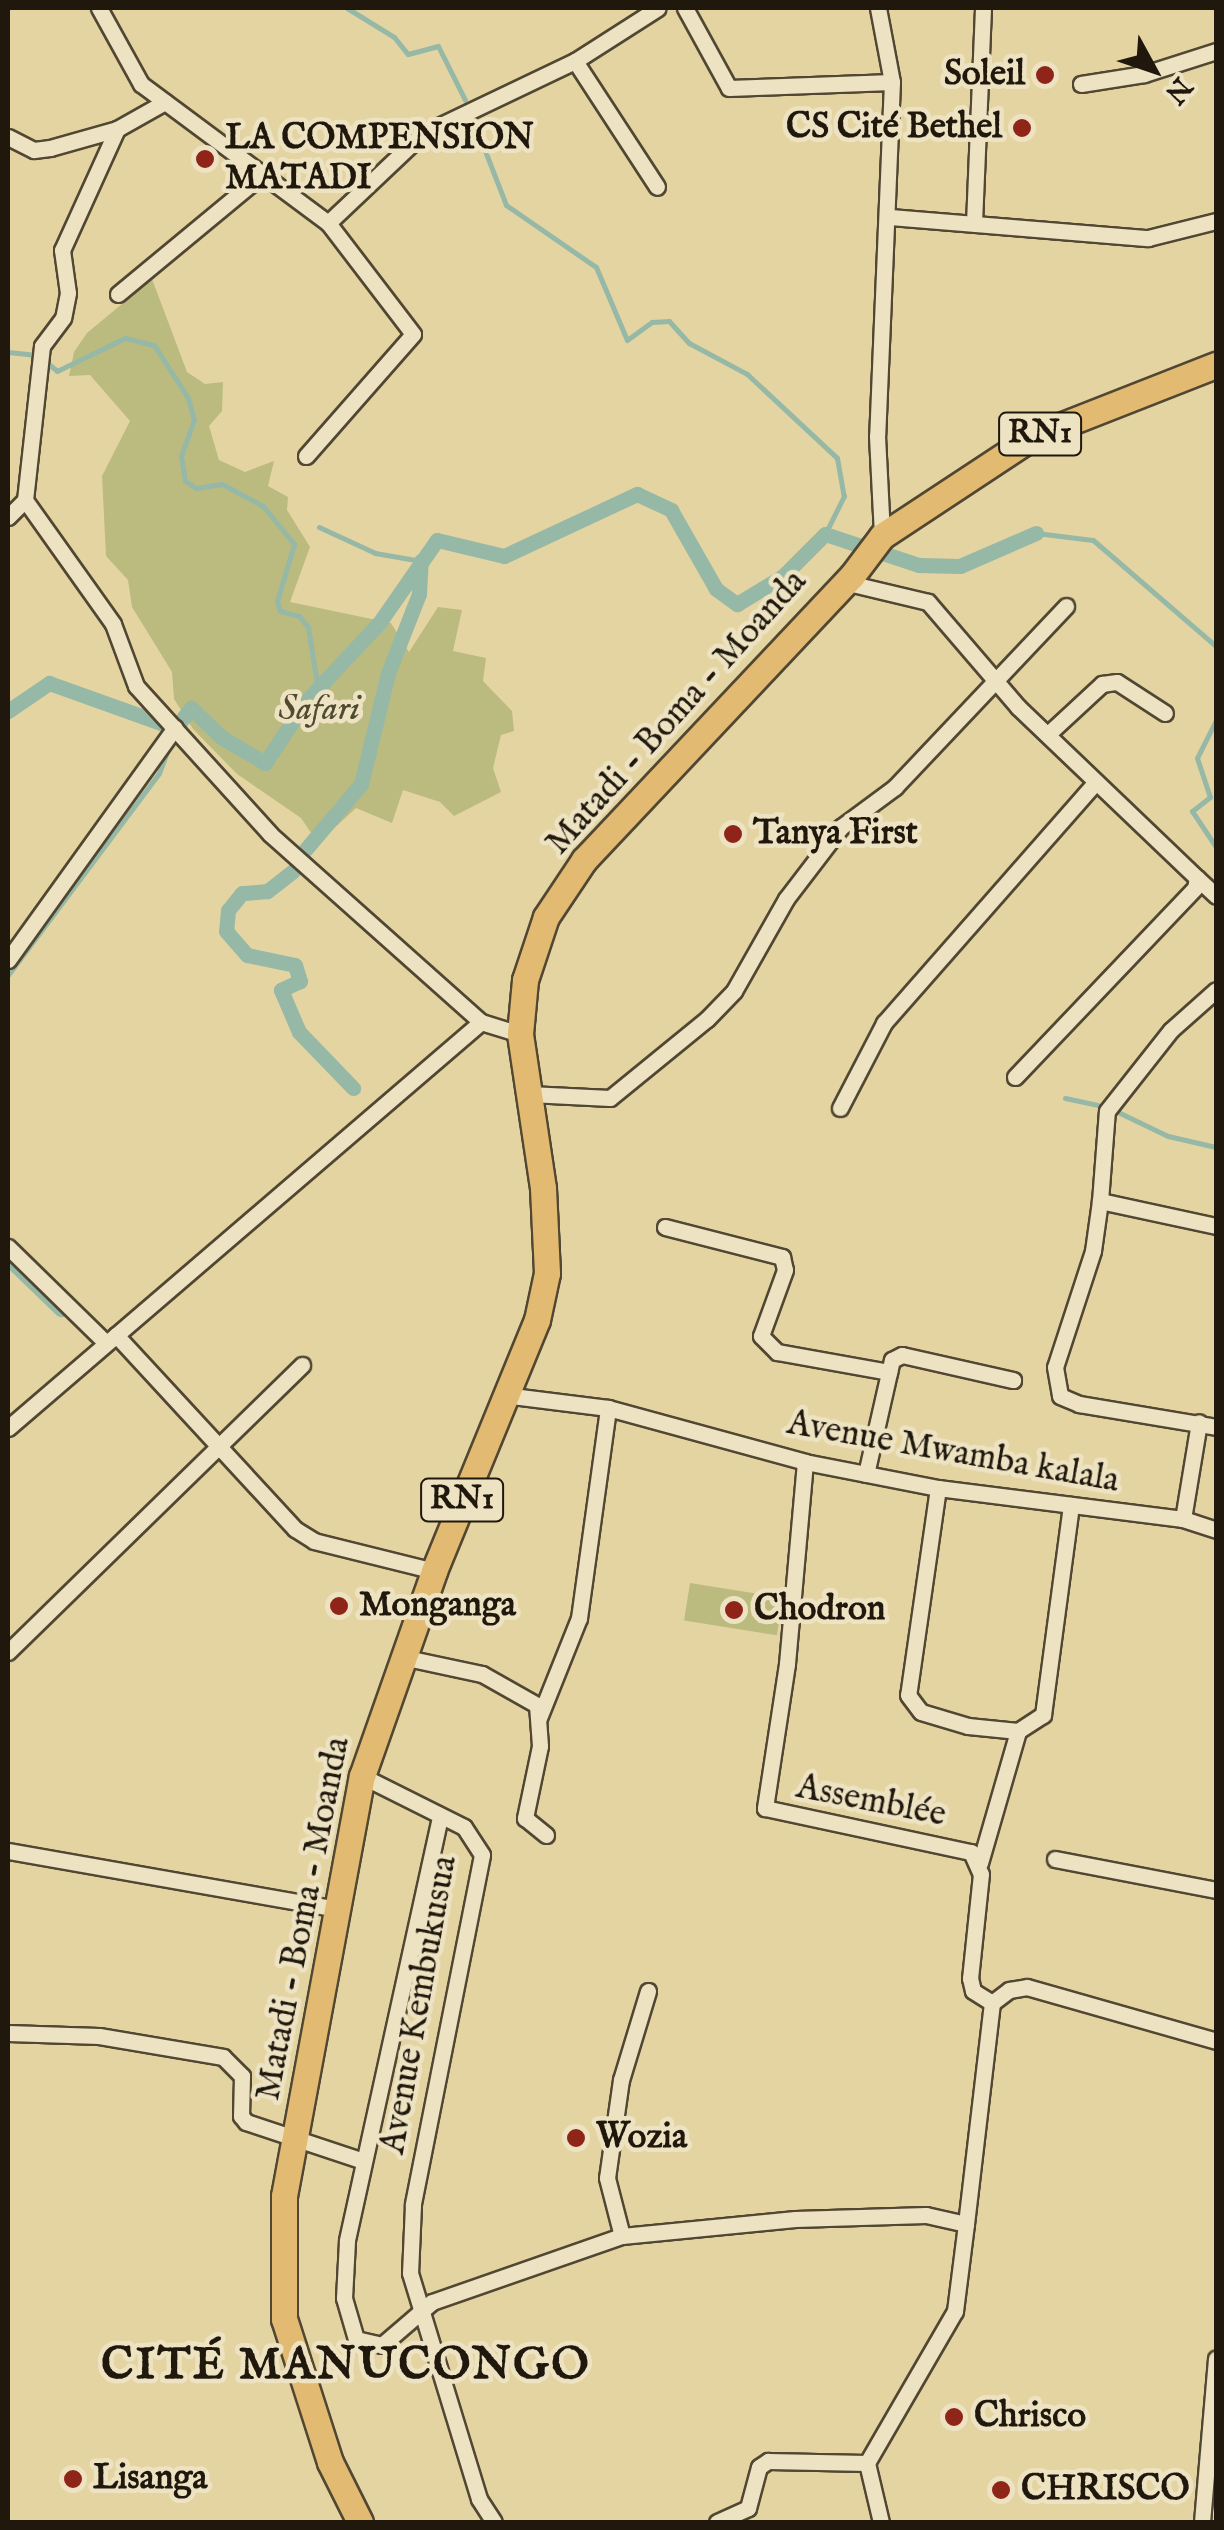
<!DOCTYPE html>
<html>
<head>
<meta charset="utf-8">
<style>
	body { margin:0 }
	#map { position:relative; width:1224px; height:2530px; overflow:hidden; background:#e4d4a2; font-family:"IM FELL English",serif }
	div>[style] { position:absolute }
	[style*='--x'] { left:calc(var(--x)*1px); top:calc(var(--y)*1px); width:calc(var(--w)*1px); rotate:calc(var(--a)*1deg) }
	.green>* { inset:0; background:#bbbb80; transform-origin:0 0 }
	.stream>* { height:5px; margin:-2.5px; padding:0 2.5px; transform-origin:2.5px; border-radius:2.5px; background:#95b8a7 }
	.canal>* { height:15px; margin:-7.5px; padding:0 7.5px; transform-origin:7.5px; border-radius:7.5px; background:#95b8a7 }
	.roads { filter:drop-shadow(2px 0 #514732) drop-shadow(-2px 0 #514732) drop-shadow(0 2px #514732) drop-shadow(0 -2px #514732) }
	.minor>* { height:15px; margin:-7.5px; padding:0 7.5px; transform-origin:7.5px; border-radius:7.5px; background:#ede3c3 }
	.trunk>* { height:25px; margin:-12.5px; padding:0 12.5px; transform-origin:12.5px; border-radius:12.5px; background:#e2ba71 }
	.dots>* { width:28px; height:28px; translate:-50% -50%; box-sizing:border-box; border:5px solid #ede3c3; border-radius:50% }
	span { translate:-50% -50%; white-space:nowrap; text-align:center; line-height:1.15; -webkit-text-stroke:9px #ede3c3; paint-order:stroke }
	.shield-label span { padding:2px 8px; background:#ede3c3; border:2px solid; border-radius:8px; -webkit-text-stroke-width:0 }
	.shield-label { font-size:32px; color:#20180d; font-weight:700 }
	.poi-label { font-size:35px; color:#20180d; font-weight:700 }
	.right { translate:-100% -50%; text-align:right }
	.left { translate:0 -50%; text-align:left }
	.park-label { font-size:35px; color:#4e4930; font-style:italic }
	.street-label { font-size:35px; color:#20180d }
	.district-label { font-size:45px; color:#20180d; font-weight:700; letter-spacing:2.5px }
	.frame { position:absolute; inset:0; border:10px solid #20180d; pointer-events:none }
	.north { position:absolute; left:1104px; top:20px; width:100px; height:100px; -webkit-text-stroke:8px #ede3c3; paint-order:stroke; rotate:130deg; font-size:28px; font-weight:700; line-height:40px; text-align:center; color:#20180d }
	.north::after { content:''; display:block; margin:auto; width:35px; height:45px; background:#20180d; clip-path:polygon(50% 0,100% 100%,50% 72%,0 100%) }
</style>
</head>
<body>
<div id="map">
	<div class="green">
		<i style="clip-path:polygon(152px 279px,187px 372px,205px 384px,223px 382px,222px 411px,209px 426px,219px 460px,245px 472px,274px 461px,268px 486px,288px 497px,287px 510px,310px 547px,290px 602px,391px 623px,409px 652px,438px 607px,462px 610px,453px 651px,486px 658px,483px 681px,512px 711px,514px 731px,501px 735px,493px 768px,501px 792px,454px 816px,440px 802px,403px 790px,392px 823px,356px 808px,318px 843px,301px 818px,237px 774px,193px 729px,174px 699px,172px 672px,132px 607px,128px 580px,106px 556px,102px 476px,130px 421px,90px 375px,69px 376px,74px 352px,87px 333px)"></i>
		<i style="left:690px;top:1583px;width:94px;height:38px;rotate:9deg"></i>
	</div>
	<div class="stream">
		<i style="--x:347;--y:8;--w:55;--a:31.7"></i>
		<i style="--x:394;--y:37;--w:22;--a:51"></i>
		<i style="--x:408;--y:54;--w:31;--a:-15"></i>
		<i style="--x:438;--y:46;--w:60;--a:63.4"></i>
		<i style="--x:475;--y:125;--w:86;--a:68.8"></i>
		<i style="--x:506;--y:205;--w:109;--a:34.6"></i>
		<i style="--x:596;--y:267;--w:79;--a:67"></i>
		<i style="--x:627;--y:340;--w:31;--a:-36"></i>
		<i style="--x:652;--y:322;--w:17;--a:-3"></i>
		<i style="--x:669;--y:321;--w:30;--a:48"></i>
		<i style="--x:689;--y:343;--w:66;--a:28.1"></i>
		<i style="--x:747;--y:374;--w:123;--a:43"></i>
		<i style="--x:837;--y:458;--w:39;--a:80"></i>
		<i style="--x:844;--y:496;--w:42;--a:116.6"></i>
		<i style="--x:8;--y:352;--w:29;--a:6"></i>
		<i style="--x:46;--y:362;--w:14;--a:39"></i>
		<i style="--x:57;--y:371;--w:76;--a:-25.9"></i>
		<i style="--x:125;--y:338;--w:30;--a:14"></i>
		<i style="--x:154;--y:345;--w:63;--a:57.3"></i>
		<i style="--x:188;--y:398;--w:23;--a:75"></i>
		<i style="--x:194;--y:420;--w:38;--a:110"></i>
		<i style="--x:181;--y:456;--w:25;--a:81"></i>
		<i style="--x:185;--y:481;--w:13;--a:32"></i>
		<i style="--x:196;--y:488;--w:26;--a:-9"></i>
		<i style="--x:222;--y:484;--w:47;--a:28.2"></i>
		<i style="--x:263;--y:506;--w:49;--a:50.8"></i>
		<i style="--x:294;--y:544;--w:59;--a:106.6"></i>
		<i style="--x:277;--y:601;--w:10;--a:73"></i>
		<i style="--x:280;--y:611;--w:20;--a:15"></i>
		<i style="--x:299;--y:616;--w:14;--a:51"></i>
		<i style="--x:308;--y:627;--w:64;--a:81"></i>
		<i style="--x:319;--y:527;--w:62;--a:24.9"></i>
		<i style="--x:375;--y:553;--w:47;--a:9.9"></i>
		<i style="--x:1036;--y:533;--w:57;--a:7"></i>
		<i style="--x:1093;--y:540;--w:162;--a:40.8"></i>
		<i style="--x:1216;--y:720;--w:42;--a:116.6"></i>
		<i style="--x:1197;--y:758;--w:41;--a:71.6"></i>
		<i style="--x:1210;--y:797;--w:23;--a:142"></i>
		<i style="--x:1192;--y:811;--w:43;--a:56.3"></i>
		<i style="--x:8;--y:975;--w:252;--a:-53.2"></i>
		<i style="--x:159;--y:773;--w:33;--a:-69"></i>
		<i style="--x:1065;--y:1098;--w:33;--a:12"></i>
		<i style="--x:1120;--y:1113;--w:53;--a:25.6"></i>
		<i style="--x:1168;--y:1136;--w:49;--a:12.9"></i>
	</div>
	<div class="canal">
		<i style="--x:8;--y:711;--w:50;--a:-34.3"></i>
		<i style="--x:49;--y:683;--w:134;--a:19.7"></i>
		<i style="--x:175;--y:728;--w:26;--a:-51"></i>
		<i style="--x:191;--y:708;--w:42;--a:44"></i>
		<i style="--x:221;--y:737;--w:51;--a:30.6"></i>
		<i style="--x:265;--y:763;--w:74;--a:-56.5"></i>
		<i style="--x:306;--y:701;--w:107;--a:-46.9"></i>
		<i style="--x:379;--y:623;--w:101;--a:-55.1"></i>
		<i style="--x:437;--y:540;--w:69;--a:13.4"></i>
		<i style="--x:504;--y:556;--w:147;--a:-25"></i>
		<i style="--x:637;--y:494;--w:38;--a:25"></i>
		<i style="--x:671;--y:510;--w:91;--a:60.3"></i>
		<i style="--x:716;--y:589;--w:26;--a:36"></i>
		<i style="--x:737;--y:604;--w:54;--a:-31.3"></i>
		<i style="--x:783;--y:576;--w:59;--a:-45"></i>
		<i style="--x:825;--y:534;--w:99;--a:18.3"></i>
		<i style="--x:919;--y:565;--w:41;--a:1.4"></i>
		<i style="--x:960;--y:566;--w:83;--a:-23.5"></i>
		<i style="--x:305;--y:850;--w:87;--a:-49.7"></i>
		<i style="--x:361;--y:784;--w:114;--a:-76.3"></i>
		<i style="--x:388;--y:673;--w:85;--a:-68.6"></i>
		<i style="--x:419;--y:594;--w:33;--a:-87"></i>
		<i style="--x:293;--y:871;--w:33;--a:142"></i>
		<i style="--x:267;--y:891;--w:25;--a:175"></i>
		<i style="--x:242;--y:893;--w:22;--a:129"></i>
		<i style="--x:228;--y:910;--w:21;--a:95"></i>
		<i style="--x:226;--y:931;--w:32;--a:49"></i>
		<i style="--x:247;--y:955;--w:49;--a:11.8"></i>
		<i style="--x:295;--y:965;--w:17;--a:73"></i>
		<i style="--x:300;--y:981;--w:21;--a:155"></i>
		<i style="--x:281;--y:990;--w:46;--a:66.8"></i>
		<i style="--x:299;--y:1032;--w:78;--a:46"></i>
		<i style="--x:8;--y:1258;--w:74;--a:43.9"></i>
	</div>
	<div class="roads">
		<div class="minor">
			<i style="--x:99;--y:8;--w:87;--a:61.1"></i>
			<i style="--x:141;--y:84;--w:233;--a:36.6"></i>
			<i style="--x:685;--y:8;--w:91;--a:61.2"></i>
			<i style="--x:729;--y:88;--w:163;--a:-2.1"></i>
			<i style="--x:878;--y:8;--w:75;--a:79.3"></i>
			<i style="--x:892;--y:82;--w:354;--a:92.4"></i>
			<i style="--x:877;--y:436;--w:100;--a:87.1"></i>
			<i style="--x:575;--y:61;--w:150;--a:56.9"></i>
			<i style="--x:1081;--y:84;--w:64;--a:-9"></i>
			<i style="--x:1144;--y:74;--w:76;--a:-17.7"></i>
			<i style="--x:117;--y:129;--w:133;--a:114.4"></i>
			<i style="--x:62;--y:250;--w:43;--a:82.1"></i>
			<i style="--x:68;--y:293;--w:25;--a:101"></i>
			<i style="--x:63;--y:318;--w:35;--a:127"></i>
			<i style="--x:42;--y:346;--w:155;--a:96.3"></i>
			<i style="--x:25;--y:500;--w:152;--a:54.6"></i>
			<i style="--x:113;--y:624;--w:66;--a:69.6"></i>
			<i style="--x:136;--y:686;--w:200;--a:47.8"></i>
			<i style="--x:270;--y:834;--w:283;--a:41.7"></i>
			<i style="--x:481;--y:1022;--w:41;--a:17.1"></i>
			<i style="--x:8;--y:137;--w:29;--a:27"></i>
			<i style="--x:34;--y:150;--w:16;--a:-7"></i>
			<i style="--x:50;--y:148;--w:70;--a:-15.8"></i>
			<i style="--x:117;--y:129;--w:55;--a:-29.4"></i>
			<i style="--x:890;--y:217;--w:259;--a:4.7"></i>
			<i style="--x:1148;--y:238;--w:70;--a:-14"></i>
			<i style="--x:328;--y:223;--w:129;--a:-43.4"></i>
			<i style="--x:422;--y:134;--w:170;--a:-25.5"></i>
			<i style="--x:575;--y:61;--w:98;--a:-32.6"></i>
			<i style="--x:974;--y:223;--w:215;--a:-87.6"></i>
			<i style="--x:118;--y:294;--w:187;--a:-39.6"></i>
			<i style="--x:306;--y:456;--w:162;--a:-48.7"></i>
			<i style="--x:413;--y:334;--w:140;--a:-127.4"></i>
			<i style="--x:8;--y:517;--w:24;--a:-45"></i>
			<i style="--x:844;--y:582;--w:86;--a:13.4"></i>
			<i style="--x:928;--y:602;--w:138;--a:49.4"></i>
			<i style="--x:1018;--y:707;--w:248;--a:43.7"></i>
			<i style="--x:1197;--y:878;--w:10;--a:101"></i>
			<i style="--x:1195;--y:888;--w:261;--a:133.6"></i>
			<i style="--x:1048;--y:734;--w:74;--a:-42.8"></i>
			<i style="--x:1102;--y:684;--w:15;--a:-8"></i>
			<i style="--x:1117;--y:682;--w:57;--a:32.9"></i>
			<i style="--x:1197;--y:878;--w:26;--a:43"></i>
			<i style="--x:8;--y:960;--w:286;--a:-54.3"></i>
			<i style="--x:529;--y:1094;--w:81;--a:2.8"></i>
			<i style="--x:610;--y:1098;--w:125;--a:-39.2"></i>
			<i style="--x:707;--y:1019;--w:39;--a:-46"></i>
			<i style="--x:734;--y:991;--w:106;--a:-60.5"></i>
			<i style="--x:786;--y:899;--w:91;--a:-52.6"></i>
			<i style="--x:841;--y:827;--w:67;--a:-36.5"></i>
			<i style="--x:895;--y:787;--w:249;--a:-46.6"></i>
			<i style="--x:840;--y:1108;--w:96;--a:-62.6"></i>
			<i style="--x:884;--y:1023;--w:320;--a:-48.7"></i>
			<i style="--x:1100;--y:1201;--w:90;--a:-85.6"></i>
			<i style="--x:1107;--y:1111;--w:103;--a:-51.7"></i>
			<i style="--x:1171;--y:1030;--w:60;--a:-41.6"></i>
			<i style="--x:1216;--y:1226;--w:119;--a:-167.8"></i>
			<i style="--x:1100;--y:1201;--w:50;--a:98"></i>
			<i style="--x:1093;--y:1251;--w:122;--a:108.1"></i>
			<i style="--x:1055;--y:1367;--w:29;--a:80"></i>
			<i style="--x:1060;--y:1396;--w:21;--a:23"></i>
			<i style="--x:1079;--y:1404;--w:139;--a:9.5"></i>
			<i style="--x:665;--y:1227;--w:121;--a:14.4"></i>
			<i style="--x:782;--y:1257;--w:13;--a:77"></i>
			<i style="--x:785;--y:1270;--w:70;--a:110"></i>
			<i style="--x:761;--y:1336;--w:23;--a:45"></i>
			<i style="--x:777;--y:1352;--w:114;--a:10.1"></i>
			<i style="--x:8;--y:1247;--w:136;--a:44.4"></i>
			<i style="--x:116;--y:1335;--w:264;--a:47.3"></i>
			<i style="--x:295;--y:1529;--w:22;--a:32"></i>
			<i style="--x:314;--y:1541;--w:124;--a:14"></i>
			<i style="--x:504;--y:1395;--w:105;--a:7.1"></i>
			<i style="--x:608;--y:1408;--w:204;--a:15.3"></i>
			<i style="--x:805;--y:1462;--w:136;--a:11.1"></i>
			<i style="--x:938;--y:1488;--w:247;--a:7.2"></i>
			<i style="--x:1183;--y:1519;--w:35;--a:18"></i>
			<i style="--x:8;--y:1428;--w:623;--a:-40.64"></i>
			<i style="--x:805;--y:1462;--w:203;--a:95.1"></i>
			<i style="--x:787;--y:1664;--w:146;--a:98.7"></i>
			<i style="--x:765;--y:1808;--w:211;--a:12.1"></i>
			<i style="--x:971;--y:1852;--w:24;--a:66"></i>
			<i style="--x:981;--y:1874;--w:105;--a:96"></i>
			<i style="--x:970;--y:1978;--w:13;--a:77"></i>
			<i style="--x:973;--y:1991;--w:22;--a:32"></i>
			<i style="--x:866;--y:1474;--w:117;--a:-77.2"></i>
			<i style="--x:892;--y:1360;--w:11;--a:-27"></i>
			<i style="--x:902;--y:1355;--w:114;--a:12.7"></i>
			<i style="--x:938;--y:1488;--w:209;--a:98.2"></i>
			<i style="--x:908;--y:1695;--w:21;--a:53"></i>
			<i style="--x:921;--y:1712;--w:49;--a:16.6"></i>
			<i style="--x:968;--y:1726;--w:50;--a:5.7"></i>
			<i style="--x:1018;--y:1731;--w:30;--a:-33"></i>
			<i style="--x:1043;--y:1715;--w:212;--a:-82.4"></i>
			<i style="--x:1183;--y:1519;--w:98;--a:-80.6"></i>
			<i style="--x:8;--y:1652;--w:411;--a:-44.3"></i>
			<i style="--x:402;--y:1657;--w:82;--a:12"></i>
			<i style="--x:482;--y:1674;--w:63;--a:29.4"></i>
			<i style="--x:537;--y:1705;--w:41;--a:85.8"></i>
			<i style="--x:540;--y:1746;--w:74;--a:101.8"></i>
			<i style="--x:525;--y:1818;--w:27;--a:39"></i>
			<i style="--x:539;--y:1718;--w:108;--a:-68.2"></i>
			<i style="--x:579;--y:1618;--w:212;--a:-82.1"></i>
			<i style="--x:362;--y:1776;--w:114;--a:26.6"></i>
			<i style="--x:464;--y:1827;--w:33;--a:57"></i>
			<i style="--x:482;--y:1855;--w:357;--a:101.2"></i>
			<i style="--x:413;--y:2205;--w:68;--a:92.5"></i>
			<i style="--x:410;--y:2273;--w:236;--a:73"></i>
			<i style="--x:479;--y:2499;--w:27;--a:57"></i>
			<i style="--x:440;--y:1817;--w:434;--a:102.4"></i>
			<i style="--x:347;--y:2241;--w:57;--a:93"></i>
			<i style="--x:344;--y:2298;--w:43;--a:73.7"></i>
			<i style="--x:356;--y:2339;--w:27;--a:13"></i>
			<i style="--x:382;--y:2345;--w:66;--a:-40.7"></i>
			<i style="--x:432;--y:2302;--w:201;--a:-19.2"></i>
			<i style="--x:622;--y:2236;--w:174;--a:-5.6"></i>
			<i style="--x:795;--y:2219;--w:131;--a:-1.7"></i>
			<i style="--x:926;--y:2215;--w:41;--a:12.7"></i>
			<i style="--x:966;--y:2224;--w:88;--a:97.2"></i>
			<i style="--x:955;--y:2311;--w:176;--a:120.1"></i>
			<i style="--x:867;--y:2463;--w:61;--a:76.7"></i>
			<i style="--x:8;--y:1851;--w:335;--a:10"></i>
			<i style="--x:1055;--y:1859;--w:164;--a:10.9"></i>
			<i style="--x:980;--y:1863;--w:137;--a:-73.9"></i>
			<i style="--x:8;--y:2033;--w:91;--a:1.9"></i>
			<i style="--x:99;--y:2036;--w:126;--a:9.6"></i>
			<i style="--x:223;--y:2057;--w:27;--a:45"></i>
			<i style="--x:242;--y:2076;--w:40;--a:91.4"></i>
			<i style="--x:241;--y:2116;--w:8;--a:50"></i>
			<i style="--x:246;--y:2122;--w:123;--a:18.4"></i>
			<i style="--x:966;--y:2224;--w:223;--a:-83.3"></i>
			<i style="--x:992;--y:2003;--w:21;--a:-37"></i>
			<i style="--x:1009;--y:1990;--w:18;--a:-9"></i>
			<i style="--x:1027;--y:1987;--w:197;--a:15.9"></i>
			<i style="--x:622;--y:2236;--w:60;--a:-104.5"></i>
			<i style="--x:607;--y:2178;--w:99;--a:-81.9"></i>
			<i style="--x:621;--y:2080;--w:93;--a:-73.1"></i>
			<i style="--x:717;--y:2522;--w:34;--a:-24"></i>
			<i style="--x:748;--y:2508;--w:42;--a:-75"></i>
			<i style="--x:759;--y:2467;--w:11;--a:-34"></i>
			<i style="--x:768;--y:2461;--w:99;--a:1.2"></i>
			<i style="--x:1202;--y:2522;--w:164;--a:-85.1"></i>
		</div>
		<div class="trunk">
			<i style="--x:360;--y:2522;--w:67;--a:-116.6"></i>
			<i style="--x:330;--y:2462;--w:150;--a:-107.8"></i>
			<i style="--x:284;--y:2319;--w:123;--a:-90"></i>
			<i style="--x:284;--y:2196;--w:427;--a:-79.5"></i>
			<i style="--x:362;--y:1776;--w:217;--a:-70.6"></i>
			<i style="--x:434;--y:1571;--w:271;--a:-67.7"></i>
			<i style="--x:537;--y:1320;--w:48;--a:-78"></i>
			<i style="--x:547;--y:1273;--w:85;--a:-92.7"></i>
			<i style="--x:543;--y:1188;--w:156;--a:-98.5"></i>
			<i style="--x:520;--y:1034;--w:54;--a:-84.7"></i>
			<i style="--x:525;--y:980;--w:66;--a:-71.6"></i>
			<i style="--x:546;--y:917;--w:69;--a:-56.3"></i>
			<i style="--x:584;--y:860;--w:389;--a:-46.7"></i>
			<i style="--x:851;--y:577;--w:51;--a:-52.9"></i>
			<i style="--x:882;--y:536;--w:180;--a:-33.4"></i>
			<i style="--x:1032;--y:437;--w:198;--a:-21.4"></i>
		</div>
	</div>
	<div class="dots">
		<i style="left:1045px;top:75px;background:#8f2418"></i>
		<i style="left:1022px;top:128px;background:#8f2418"></i>
		<i style="left:205px;top:159px;background:#8f2418"></i>
		<i style="left:733px;top:834px;background:#8f2418"></i>
		<i style="left:339px;top:1606px;background:#8f2418"></i>
		<i style="left:734px;top:1610px;background:#8f2418"></i>
		<i style="left:576px;top:2138px;background:#8f2418"></i>
		<i style="left:954px;top:2417px;background:#8f2418"></i>
		<i style="left:73px;top:2479px;background:#8f2418"></i>
		<i style="left:1001px;top:2490px;background:#8f2418"></i>
	</div>
	<div class="shield-label">
		<span style="left:1040px;top:434px">RN1</span>
		<span style="left:462px;top:1500px">RN1</span>
	</div>
	<div class="poi-label">
		<span class="right" style="left:1025px;top:75px">Soleil</span>
		<span class="right" style="left:1002px;top:128px">CS Cité Bethel</span>
		<span class="left" style="left:225px;top:159px">LA COMPENSION<br>MATADI</span>
		<span class="left" style="left:753px;top:834px">Tanya First</span>
		<span class="left" style="left:359px;top:1606px">Monganga</span>
		<span class="left" style="left:754px;top:1610px">Chodron</span>
		<span class="left" style="left:596px;top:2138px">Wozia</span>
		<span class="left" style="left:974px;top:2417px">Chrisco</span>
		<span class="left" style="left:93px;top:2479px">Lisanga</span>
		<span class="left" style="left:1021px;top:2490px">CHRISCO</span>
	</div>
	<div class="park-label">
		<span style="left:319px;top:710px">Safari</span>
	</div>
	<div class="street-label">
		<span style="left:677px;top:713px;rotate:-48deg">Matadi - Boma - Moanda</span>
		<span style="left:953px;top:1453px;rotate:10deg">Avenue Mwamba kalala</span>
		<span style="left:871px;top:1802px;rotate:11deg">Assemblée</span>
		<span style="left:304px;top:1919px;rotate:-79deg">Matadi - Boma - Moanda</span>
		<span style="left:420px;top:2005px;rotate:-80deg">Avenue Kembukusua</span>
	</div>
	<div class="district-label">
		<span style="left:346px;top:2366px">CITÉ MANUCONGO</span>
	</div>
	<div class="frame"></div>
	<div class="north">N</div>
</div>
</body>
</html>
